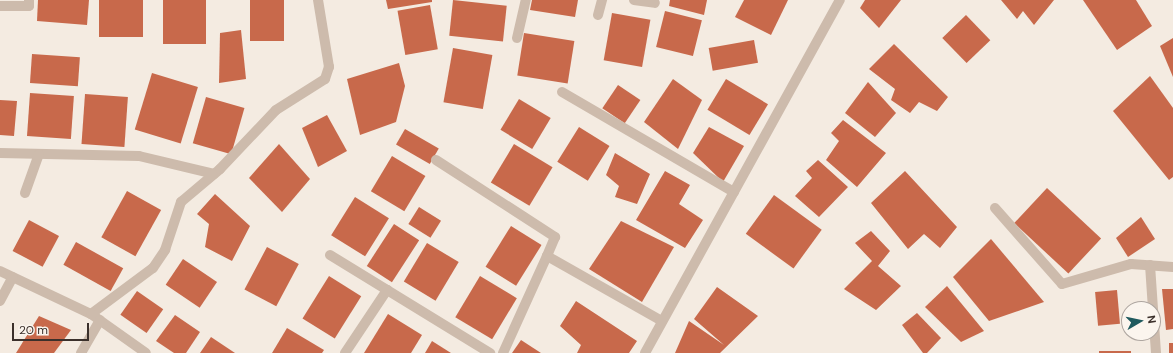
<!DOCTYPE html>
<html>
<head>
<meta charset="utf-8">
<style>
	body { margin:0 }
	#map { position:relative; width:1173px; height:353px; overflow:hidden; background:#f4ebe1; font-family:"DM Sans",sans-serif }
	div>[style] { position:absolute }
	[style*='--x'] { left:calc(var(--x)*1px); top:calc(var(--y)*1px); width:calc(var(--w)*1px); rotate:calc(var(--a)*1deg) }
	.building>* { inset:0; background:#c8694b; transform-origin:0 0 }
	.minor>* { height:10px; margin:-5px; padding:0 5px; transform-origin:5px; border-radius:5px; background:#cdbbac }
	span { translate:-50% -50%; white-space:nowrap; text-align:center; line-height:1.15; -webkit-text-stroke:3.5px #fbf5ee; paint-order:stroke }
	.north { position:absolute; left:1121px; top:301px; width:40px; height:40px; box-sizing:border-box; background:#fbf5ee; border:1px solid #aea6a0; border-radius:50%; rotate:81deg; font-size:11px; font-weight:700; line-height:16px; text-align:center; color:#3b302b }
	.north::after { content:''; display:block; margin:auto; width:14px; height:18px; background:#1f5a5e; clip-path:polygon(50% 0,100% 100%,50% 72%,0 100%) }
	.scale { position:absolute; left:12px; top:323px; width:77px; height:18px; box-sizing:border-box; border:2px solid #3b302b; border-top:0; padding-left:5px; font-size:12px; line-height:14px; white-space:nowrap; color:#3b302b; -webkit-text-stroke:3px #fbf5ee; paint-order:stroke }
</style>
</head>
<body>
<div id="map">
	<div class="building">
		<i style="clip-path:polygon(38px 0,89px 0,87px 25px,37px 21px)"></i>
		<i style="left:99px;top:0;width:44px;height:37px"></i>
		<i style="left:163px;top:0;width:43px;height:44px"></i>
		<i style="left:250px;top:0;width:34px;height:41px"></i>
		<i style="clip-path:polygon(386px 0,432px 0,432px 2px,388px 9px)"></i>
		<i style="left:453px;top:0;width:54px;height:36px;rotate:6deg"></i>
		<i style="clip-path:polygon(532px 0,578px 0,575px 17px,530px 10px)"></i>
		<i style="clip-path:polygon(670px 0,707px 0,704px 15px,669px 6px)"></i>
		<i style="clip-path:polygon(744px 0,788px 0,771px 35px,735px 17px)"></i>
		<i style="clip-path:polygon(865px 0,901px 0,879px 28px,860px 8px)"></i>
		<i style="clip-path:polygon(1001px 0,1054px 0,1034px 25px,1023px 11px,1017px 19px)"></i>
		<i style="clip-path:polygon(1083px 0,1136px 0,1152px 26px,1117px 50px)"></i>
		<i style="left:430px;top:5px;width:45px;height:33px;rotate:80deg"></i>
		<i style="left:665px;top:11px;width:38px;height:37px;rotate:14deg"></i>
		<i style="left:612px;top:13px;width:39px;height:48px;rotate:10deg"></i>
		<i style="left:966px;top:15px;width:35px;height:33px;rotate:46deg"></i>
		<i style="clip-path:polygon(241px 30px,246px 79px,219px 83px,220px 33px)"></i>
		<i style="left:524px;top:33px;width:51px;height:43px;rotate:9deg"></i>
		<i style="clip-path:polygon(1173px 38px,1173px 77px,1160px 46px)"></i>
		<i style="left:754px;top:40px;width:23px;height:46px;rotate:80deg"></i>
		<i style="clip-path:polygon(894px 44px,948px 97px,937px 111px,919px 102px,910px 113px,891px 100px,895px 89px,869px 69px)"></i>
		<i style="left:453px;top:48px;width:40px;height:55px;rotate:10deg"></i>
		<i style="left:32px;top:54px;width:48px;height:29px;rotate:4deg"></i>
		<i style="clip-path:polygon(399px 63px,405px 86px,396px 122px,360px 135px,347px 79px)"></i>
		<i style="left:152px;top:73px;width:48px;height:59px;rotate:17deg"></i>
		<i style="clip-path:polygon(1150px 76px,1173px 108px,1173px 177px,1169px 180px,1113px 111px)"></i>
		<i style="clip-path:polygon(673px 79px,702px 100px,678px 149px,644px 122px)"></i>
		<i style="left:726px;top:79px;width:49px;height:36px;rotate:31deg"></i>
		<i style="clip-path:polygon(868px 82px,896px 113px,875px 137px,845px 113px)"></i>
		<i style="left:618px;top:85px;width:27px;height:28px;rotate:34deg"></i>
		<i style="left:30px;top:93px;width:44px;height:43px;rotate:4deg"></i>
		<i style="left:85px;top:94px;width:43px;height:50px;rotate:4deg"></i>
		<i style="left:206px;top:97px;width:40px;height:48px;rotate:16deg"></i>
		<i style="left:519px;top:99px;width:37px;height:36px;rotate:31deg"></i>
		<i style="clip-path:polygon(0 100px,17px 101px,14px 136px,0 135px)"></i>
		<i style="clip-path:polygon(327px 115px,347px 151px,318px 167px,302px 128px)"></i>
		<i style="clip-path:polygon(843px 120px,886px 153px,857px 187px,826px 160px,839px 141px,831px 133px)"></i>
		<i style="left:579px;top:127px;width:36px;height:41px;rotate:32deg"></i>
		<i style="clip-path:polygon(709px 127px,744px 146px,723px 182px,693px 153px)"></i>
		<i style="left:405px;top:129px;width:39px;height:18px;rotate:30deg"></i>
		<i style="clip-path:polygon(279px 144px,310px 179px,282px 212px,249px 178px)"></i>
		<i style="left:514px;top:144px;width:45px;height:45px;rotate:31deg"></i>
		<i style="clip-path:polygon(615px 153px,650px 174px,637px 204px,615px 197px,619px 186px,606px 175px)"></i>
		<i style="left:392px;top:156px;width:39px;height:41px;rotate:31deg"></i>
		<i style="clip-path:polygon(818px 160px,848px 187px,819px 217px,795px 196px,812px 178px,806px 171px)"></i>
		<i style="clip-path:polygon(665px 171px,690px 185px,679px 204px,703px 220px,685px 248px,636px 220px)"></i>
		<i style="clip-path:polygon(905px 171px,957px 227px,940px 248px,924px 234px,908px 249px,871px 203px)"></i>
		<i style="left:1047px;top:188px;width:74px;height:48px;rotate:43deg"></i>
		<i style="left:127px;top:191px;width:39px;height:53px;rotate:29deg"></i>
		<i style="clip-path:polygon(215px 194px,250px 226px,232px 261px,205px 247px,209px 224px,197px 214px)"></i>
		<i style="left:774px;top:195px;width:59px;height:48px;rotate:36deg"></i>
		<i style="left:355px;top:197px;width:40px;height:45px;rotate:32deg"></i>
		<i style="left:419px;top:207px;width:26px;height:20px;rotate:32deg"></i>
		<i style="clip-path:polygon(1141px 217px,1155px 239px,1128px 257px,1116px 238px)"></i>
		<i style="left:29px;top:220px;width:34px;height:35px;rotate:28deg"></i>
		<i style="clip-path:polygon(621px 221px,674px 247px,642px 302px,589px 269px)"></i>
		<i style="left:394px;top:224px;width:30px;height:50px;rotate:33deg"></i>
		<i style="left:511px;top:226px;width:36px;height:48px;rotate:32deg"></i>
		<i style="clip-path:polygon(871px 231px,890px 251px,878px 266px,901px 286px,876px 310px,844px 289px,872px 261px,855px 243px)"></i>
		<i style="clip-path:polygon(991px 239px,1044px 302px,989px 321px,953px 277px)"></i>
		<i style="left:76px;top:242px;width:54px;height:26px;rotate:29deg"></i>
		<i style="left:427px;top:243px;width:37px;height:45px;rotate:31deg"></i>
		<i style="left:267px;top:247px;width:36px;height:48px;rotate:28deg"></i>
		<i style="left:183px;top:259px;width:41px;height:31px;rotate:34deg"></i>
		<i style="left:329px;top:276px;width:38px;height:50px;rotate:32deg"></i>
		<i style="left:480px;top:276px;width:43px;height:48px;rotate:31deg"></i>
		<i style="clip-path:polygon(947px 286px,984px 331px,961px 342px,925px 307px)"></i>
		<i style="clip-path:polygon(717px 287px,758px 316px,720px 353px,675px 353px,689px 321px,724px 345px,694px 319px)"></i>
		<i style="clip-path:polygon(1162px 289px,1173px 289px,1173px 329px,1166px 330px)"></i>
		<i style="left:1117px;top:290px;width:34px;height:22px;rotate:85deg"></i>
		<i style="left:137px;top:291px;width:32px;height:29px;rotate:35deg"></i>
		<i style="clip-path:polygon(576px 301px,637px 341px,629px 353px,577px 353px,581px 345px,560px 326px)"></i>
		<i style="clip-path:polygon(917px 313px,941px 338px,927px 353px,923px 353px,902px 325px)"></i>
		<i style="clip-path:polygon(388px 314px,422px 335px,411px 353px,364px 353px)"></i>
		<i style="clip-path:polygon(175px 315px,200px 332px,186px 353px,174px 353px,156px 341px)"></i>
		<i style="clip-path:polygon(39px 316px,71px 330px,54px 353px,16px 353px)"></i>
		<i style="clip-path:polygon(287px 328px,324px 350px,322px 353px,272px 353px)"></i>
		<i style="clip-path:polygon(211px 337px,235px 353px,200px 353px)"></i>
		<i style="clip-path:polygon(521px 340px,541px 353px,512px 353px)"></i>
		<i style="clip-path:polygon(432px 341px,451px 353px,425px 353px)"></i>
		<i style="left:1169px;top:343px;width:4px;height:10px"></i>
		<i style="left:1099px;top:351px;width:32px;height:2px"></i>
	</div>
	<div class="minor">
		<i style="--x:634;--y:0;--w:21;--a:8"></i>
		<i style="--x:0;--y:6;--w:29;--a:0"></i>
		<i style="--x:29;--y:6;--w:6;--a:-90"></i>
		<i style="--x:598;--y:15;--w:16;--a:-75"></i>
		<i style="--x:517;--y:38;--w:39;--a:-77"></i>
		<i style="--x:562;--y:92;--w:199;--a:30.2"></i>
		<i style="--x:0;--y:153;--w:139;--a:1.2"></i>
		<i style="--x:139;--y:156;--w:77;--a:13.5"></i>
		<i style="--x:436;--y:160;--w:142;--a:32.9"></i>
		<i style="--x:555;--y:237;--w:21;--a:113"></i>
		<i style="--x:547;--y:256;--w:132;--a:29.5"></i>
		<i style="--x:25;--y:193;--w:41;--a:-70.3"></i>
		<i style="--x:995;--y:208;--w:101;--a:48.6"></i>
		<i style="--x:1062;--y:284;--w:72;--a:-16.2"></i>
		<i style="--x:1131;--y:264;--w:42;--a:4.1"></i>
		<i style="--x:330;--y:255;--w:188;--a:31.5"></i>
		<i style="--x:1150;--y:265;--w:88;--a:86.1"></i>
		<i style="--x:0;--y:271;--w:101;--a:25.3"></i>
		<i style="--x:91;--y:314;--w:77;--a:-36.6"></i>
		<i style="--x:153;--y:268;--w:22;--a:-56"></i>
		<i style="--x:165;--y:250;--w:51;--a:-71.6"></i>
		<i style="--x:181;--y:202;--w:51;--a:-40.2"></i>
		<i style="--x:220;--y:169;--w:81;--a:-46.5"></i>
		<i style="--x:276;--y:110;--w:58;--a:-32.3"></i>
		<i style="--x:325;--y:79;--w:13;--a:-72"></i>
		<i style="--x:329;--y:67;--w:68;--a:-99.3"></i>
		<i style="--x:0;--y:301;--w:27;--a:-62"></i>
		<i style="--x:91;--y:314;--w:67;--a:35.3"></i>
		<i style="--x:81;--y:353;--w:38;--a:-60"></i>
		<i style="--x:345;--y:353;--w:76;--a:-56.3"></i>
		<i style="--x:503;--y:353;--w:107;--a:-65.6"></i>
		<i style="--x:645;--y:353;--w:403;--a:-61.1"></i>
	</div>
	<div class="north">N</div>
	<div class="scale">20 m</div>
</div>
</body>
</html>
